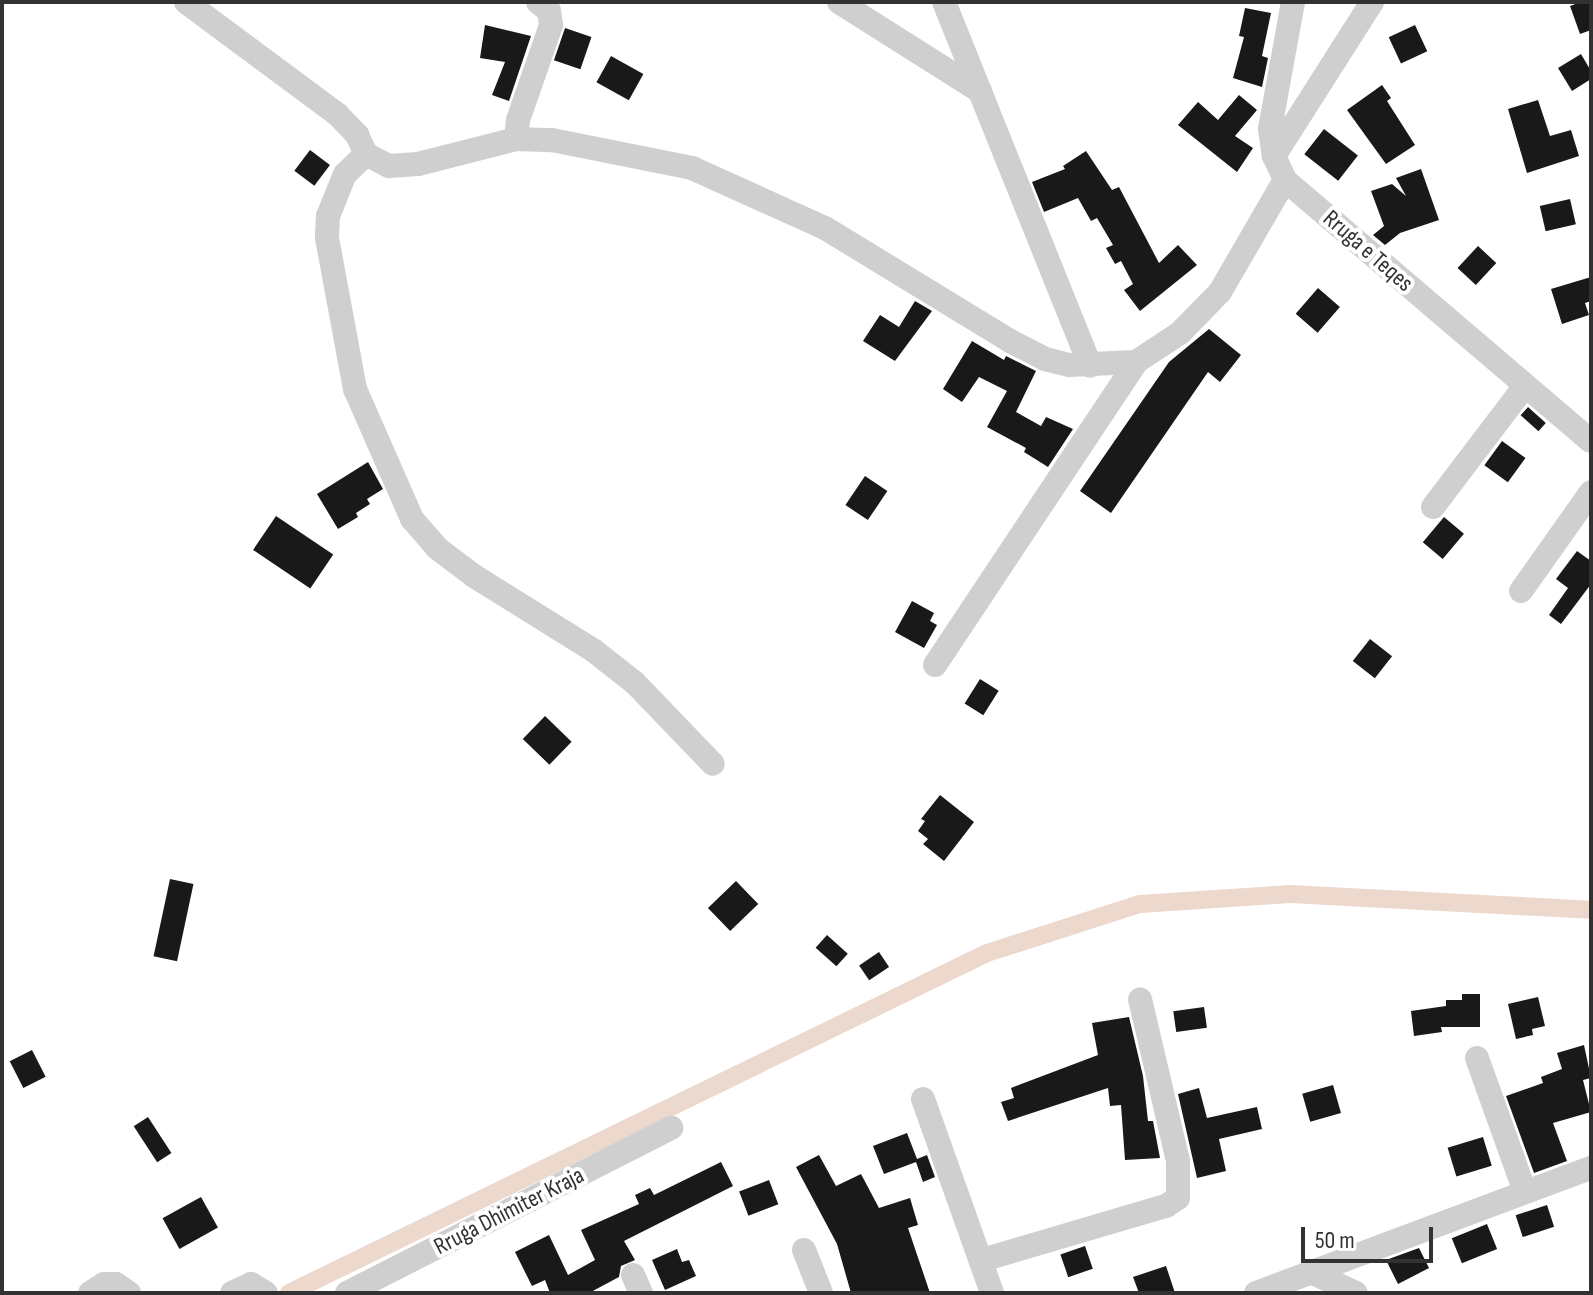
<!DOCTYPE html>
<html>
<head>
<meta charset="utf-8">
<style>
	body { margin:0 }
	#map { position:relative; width:1593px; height:1295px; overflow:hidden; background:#fff; font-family:"Sofia Sans Condensed",sans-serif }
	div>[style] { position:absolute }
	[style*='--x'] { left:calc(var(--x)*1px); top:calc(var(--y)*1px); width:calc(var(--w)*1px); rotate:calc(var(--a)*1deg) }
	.canal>* { height:18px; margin:-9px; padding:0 9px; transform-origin:9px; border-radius:9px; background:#edd8cd }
	.building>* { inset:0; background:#191919; transform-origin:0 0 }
	.minor>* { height:24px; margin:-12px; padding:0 12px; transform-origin:12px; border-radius:12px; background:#cfcfcf }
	span { translate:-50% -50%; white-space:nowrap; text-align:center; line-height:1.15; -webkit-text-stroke:8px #fff; paint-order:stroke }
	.street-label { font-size:24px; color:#323232 }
	.frame { position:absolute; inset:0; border:4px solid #323232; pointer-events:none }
	.scale { position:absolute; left:1301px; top:1227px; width:132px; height:36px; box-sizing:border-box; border:4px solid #323232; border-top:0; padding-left:10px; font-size:24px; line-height:28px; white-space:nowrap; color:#323232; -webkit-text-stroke:6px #fff; paint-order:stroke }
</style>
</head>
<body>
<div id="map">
	<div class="canal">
		<i style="--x:289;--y:1293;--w:776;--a:-25.97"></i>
		<i style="--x:987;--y:953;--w:161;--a:-17.8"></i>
		<i style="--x:1140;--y:904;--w:150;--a:-3.8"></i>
		<i style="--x:1290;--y:894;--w:301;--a:3"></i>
	</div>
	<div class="building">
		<i style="clip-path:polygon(1581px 2px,1591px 2px,1591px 30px,1580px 34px,1570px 6px)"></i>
		<i style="clip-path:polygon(1245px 8px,1271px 13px,1262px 56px,1268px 58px,1262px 87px,1233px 78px,1244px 37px,1239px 36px)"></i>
		<i style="clip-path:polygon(485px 25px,531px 36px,509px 101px,492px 95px,505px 62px,480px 58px)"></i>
		<i style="left:1415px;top:25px;width:29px;height:29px;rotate:65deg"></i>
		<i style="left:565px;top:28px;width:28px;height:34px;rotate:19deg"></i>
		<i style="clip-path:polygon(1581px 54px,1591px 71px,1591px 79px,1572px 91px,1558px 68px)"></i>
		<i style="left:611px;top:56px;width:37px;height:30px;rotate:29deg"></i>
		<i style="clip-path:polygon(1382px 85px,1391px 98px,1387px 101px,1415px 145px,1386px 164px,1347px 110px)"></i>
		<i style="clip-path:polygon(1239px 95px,1257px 110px,1235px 136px,1253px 148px,1237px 172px,1178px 125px,1198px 102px,1218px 120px)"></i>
		<i style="clip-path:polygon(1538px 100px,1550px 136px,1571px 130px,1579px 156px,1527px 173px,1508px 109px)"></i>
		<i style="left:1324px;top:129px;width:43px;height:32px;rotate:38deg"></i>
		<i style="left:310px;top:150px;width:25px;height:26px;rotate:37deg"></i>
		<i style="clip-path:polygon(1086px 151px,1112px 190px,1119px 187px,1159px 263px,1178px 245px,1197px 265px,1140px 311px,1124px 290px,1133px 284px,1121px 261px,1115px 264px,1106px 248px,1113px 245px,1097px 218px,1091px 221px,1078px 198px,1044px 212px,1032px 182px,1065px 169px,1063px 166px)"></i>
		<i style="clip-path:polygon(1421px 169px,1439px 220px,1400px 233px,1385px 245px,1373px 235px,1384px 226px,1371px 191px,1392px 184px,1406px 196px,1396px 178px)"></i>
		<i style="left:1570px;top:199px;width:26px;height:31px;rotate:77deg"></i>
		<i style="left:1478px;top:246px;width:25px;height:30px;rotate:43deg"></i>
		<i style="clip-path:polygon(1591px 277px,1591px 301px,1585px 303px,1589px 315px,1562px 324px,1551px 289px)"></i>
		<i style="left:1318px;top:288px;width:29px;height:34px;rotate:41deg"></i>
		<i style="clip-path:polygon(915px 301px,932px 311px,895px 361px,863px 341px,880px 315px,899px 327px)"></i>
		<i style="clip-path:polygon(1209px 329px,1241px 355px,1220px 382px,1208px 372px,1111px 513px,1080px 491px,1169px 362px)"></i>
		<i style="clip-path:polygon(972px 341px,1004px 360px,1006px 356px,1036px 371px,1016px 412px,1041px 426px,1046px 417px,1073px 429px,1048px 467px,1024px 452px,1026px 448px,987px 427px,1007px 391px,979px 377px,962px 402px,943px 389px)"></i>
		<i style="left:1528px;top:407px;width:24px;height:11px;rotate:42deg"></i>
		<i style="left:1502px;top:441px;width:29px;height:30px;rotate:36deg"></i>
		<i style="clip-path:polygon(368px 462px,383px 489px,367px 499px,370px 504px,356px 513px,358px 517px,338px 529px,317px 494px)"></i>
		<i style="left:865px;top:476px;width:27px;height:35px;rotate:34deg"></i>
		<i style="left:276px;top:516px;width:69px;height:41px;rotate:34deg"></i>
		<i style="left:1444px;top:517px;width:26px;height:33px;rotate:40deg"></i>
		<i style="clip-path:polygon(1577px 551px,1591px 561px,1591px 584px,1561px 624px,1549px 615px,1568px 588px,1556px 579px)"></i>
		<i style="clip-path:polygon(912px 601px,934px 613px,930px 621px,937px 625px,924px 648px,895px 632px)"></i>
		<i style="left:1370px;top:639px;width:28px;height:28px;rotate:38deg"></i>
		<i style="left:980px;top:679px;width:22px;height:29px;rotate:32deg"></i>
		<i style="left:545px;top:716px;width:37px;height:32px;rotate:44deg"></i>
		<i style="clip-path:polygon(940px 795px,974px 822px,944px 861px,923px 844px,928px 839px,918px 831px,925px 821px,921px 819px)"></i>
		<i style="left:170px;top:879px;width:24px;height:79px;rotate:12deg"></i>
		<i style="left:736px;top:881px;width:32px;height:39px;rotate:46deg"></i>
		<i style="left:827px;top:935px;width:28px;height:17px;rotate:42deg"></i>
		<i style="left:879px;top:952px;width:18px;height:24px;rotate:56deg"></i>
		<i style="clip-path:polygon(1462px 994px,1480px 994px,1480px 1027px,1441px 1027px,1442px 1032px,1414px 1036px,1411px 1011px,1446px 1006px,1446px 1000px,1462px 1000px)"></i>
		<i style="clip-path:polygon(1538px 997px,1545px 1026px,1532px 1029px,1533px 1035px,1516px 1039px,1508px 1004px)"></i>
		<i style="left:1204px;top:1007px;width:21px;height:31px;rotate:82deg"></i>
		<i style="clip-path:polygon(1129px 1017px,1143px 1076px,1148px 1121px,1153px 1121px,1160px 1158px,1125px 1160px,1121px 1105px,1110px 1106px,1108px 1088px,1008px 1121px,1001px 1102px,1014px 1098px,1011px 1088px,1098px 1055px,1092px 1023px)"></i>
		<i style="clip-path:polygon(1584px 1045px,1591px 1078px,1583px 1080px,1591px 1112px,1553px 1123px,1567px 1161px,1534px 1173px,1506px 1096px,1543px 1083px,1541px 1077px,1562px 1069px,1557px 1053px)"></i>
		<i style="left:32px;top:1050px;width:30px;height:25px;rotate:63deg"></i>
		<i style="left:1333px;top:1085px;width:29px;height:32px;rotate:74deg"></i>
		<i style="clip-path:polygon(1199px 1088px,1207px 1118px,1257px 1107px,1262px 1129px,1219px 1139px,1226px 1171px,1197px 1178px,1178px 1094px)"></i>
		<i style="left:148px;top:1117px;width:43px;height:17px;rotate:57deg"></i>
		<i style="clip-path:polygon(907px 1133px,917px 1159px,927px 1155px,935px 1177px,923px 1182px,916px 1162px,884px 1174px,873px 1146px)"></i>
		<i style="left:1483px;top:1137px;width:30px;height:37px;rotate:73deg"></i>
		<i style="clip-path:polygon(819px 1155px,836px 1186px,861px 1174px,879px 1208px,910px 1198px,918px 1225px,908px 1228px,930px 1293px,851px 1293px,837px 1244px,796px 1167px)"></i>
		<i style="clip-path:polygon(721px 1162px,733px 1186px,624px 1241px,635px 1260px,621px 1266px,619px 1277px,589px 1293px,550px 1293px,545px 1280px,532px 1286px,515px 1252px,549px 1235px,568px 1275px,595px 1260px,581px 1230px,639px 1204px,635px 1195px,650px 1188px,654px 1195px)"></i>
		<i style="left:769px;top:1180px;width:26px;height:32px;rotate:69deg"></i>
		<i style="left:201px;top:1197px;width:35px;height:44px;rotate:61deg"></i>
		<i style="left:1547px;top:1205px;width:23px;height:33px;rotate:72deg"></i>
		<i style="left:1487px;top:1224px;width:27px;height:38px;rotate:68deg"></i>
		<i style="left:1085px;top:1246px;width:24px;height:26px;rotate:71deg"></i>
		<i style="clip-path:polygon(1419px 1248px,1429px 1268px,1398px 1284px,1386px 1260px)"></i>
		<i style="clip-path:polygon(677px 1249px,682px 1262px,689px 1260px,696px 1276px,665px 1290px,652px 1260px)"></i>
		<i style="clip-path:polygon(1166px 1266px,1175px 1293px,1139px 1293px,1133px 1277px)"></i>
	</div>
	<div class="minor">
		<i style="--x:186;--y:2;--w:189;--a:36.6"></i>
		<i style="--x:338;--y:115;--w:28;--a:46"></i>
		<i style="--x:357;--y:135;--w:21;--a:65"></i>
		<i style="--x:366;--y:154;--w:26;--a:28"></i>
		<i style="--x:389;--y:166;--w:29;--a:-4"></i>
		<i style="--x:418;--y:164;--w:101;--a:-14.3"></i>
		<i style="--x:516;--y:139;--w:36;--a:2"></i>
		<i style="--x:552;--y:140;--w:143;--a:11.3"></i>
		<i style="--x:692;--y:168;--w:146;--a:24.3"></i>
		<i style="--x:825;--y:228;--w:217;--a:31.4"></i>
		<i style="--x:1010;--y:341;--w:39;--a:27"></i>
		<i style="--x:1045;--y:359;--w:25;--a:14"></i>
		<i style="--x:1069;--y:365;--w:67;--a:-2.6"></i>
		<i style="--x:1136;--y:362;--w:53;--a:-33.4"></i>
		<i style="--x:1180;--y:333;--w:57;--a:-45.7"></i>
		<i style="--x:1220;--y:292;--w:129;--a:-59.9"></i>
		<i style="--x:839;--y:2;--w:167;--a:32.3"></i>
		<i style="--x:944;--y:2;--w:392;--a:68.1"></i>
		<i style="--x:1293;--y:2;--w:129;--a:100.3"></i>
		<i style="--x:1270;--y:129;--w:27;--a:82"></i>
		<i style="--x:1274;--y:156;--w:26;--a:65"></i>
		<i style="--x:1285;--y:180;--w:402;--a:40.5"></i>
		<i style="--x:516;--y:139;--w:19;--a:-84"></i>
		<i style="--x:518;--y:120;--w:101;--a:-70.8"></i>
		<i style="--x:551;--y:25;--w:14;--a:-98"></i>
		<i style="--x:549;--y:11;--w:14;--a:-141"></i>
		<i style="--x:366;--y:154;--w:29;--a:136"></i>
		<i style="--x:345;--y:174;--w:45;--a:112"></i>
		<i style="--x:328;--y:216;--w:22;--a:93"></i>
		<i style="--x:327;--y:238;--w:154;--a:79.5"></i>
		<i style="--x:355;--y:389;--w:142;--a:66.3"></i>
		<i style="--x:412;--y:519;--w:38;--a:49"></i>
		<i style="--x:437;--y:548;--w:46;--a:37.1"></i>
		<i style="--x:474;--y:576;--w:140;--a:31.9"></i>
		<i style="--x:593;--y:650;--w:53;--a:38.2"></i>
		<i style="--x:635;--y:683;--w:112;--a:46.1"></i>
		<i style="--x:1274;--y:156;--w:183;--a:-57.5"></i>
		<i style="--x:1433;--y:507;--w:152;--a:-52.8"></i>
		<i style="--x:1521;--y:591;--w:121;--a:-54.7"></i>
		<i style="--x:935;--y:665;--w:364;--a:-56.4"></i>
		<i style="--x:1477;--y:1058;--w:142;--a:70.3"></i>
		<i style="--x:923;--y:1099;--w:206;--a:70.4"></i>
		<i style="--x:804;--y:1250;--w:46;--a:68.4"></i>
		<i style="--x:982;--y:1260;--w:192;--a:-16.4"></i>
		<i style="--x:1166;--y:1206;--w:14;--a:-34"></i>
		<i style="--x:1178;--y:1198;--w:37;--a:-90"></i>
		<i style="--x:1178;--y:1161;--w:166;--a:-103.2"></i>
		<i style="--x:1313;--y:1273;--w:47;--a:24.9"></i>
		<i style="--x:633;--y:1275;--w:20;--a:66"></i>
		<i style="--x:90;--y:1293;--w:17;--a:-33"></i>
		<i style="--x:104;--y:1284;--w:12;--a:0"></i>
		<i style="--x:116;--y:1284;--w:16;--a:35"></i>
		<i style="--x:232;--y:1293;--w:21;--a:-25"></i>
		<i style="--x:251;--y:1284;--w:17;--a:31"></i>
		<i style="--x:347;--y:1293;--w:364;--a:-27"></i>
		<i style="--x:1256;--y:1293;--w:358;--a:-20.5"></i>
	</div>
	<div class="street-label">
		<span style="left:1368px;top:251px;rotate:41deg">Rruga e Teqes</span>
		<span style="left:509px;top:1211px;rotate:-27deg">Rruga Dhimiter Kraja</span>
	</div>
	<div class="frame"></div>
	<div class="scale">50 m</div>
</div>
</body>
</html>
